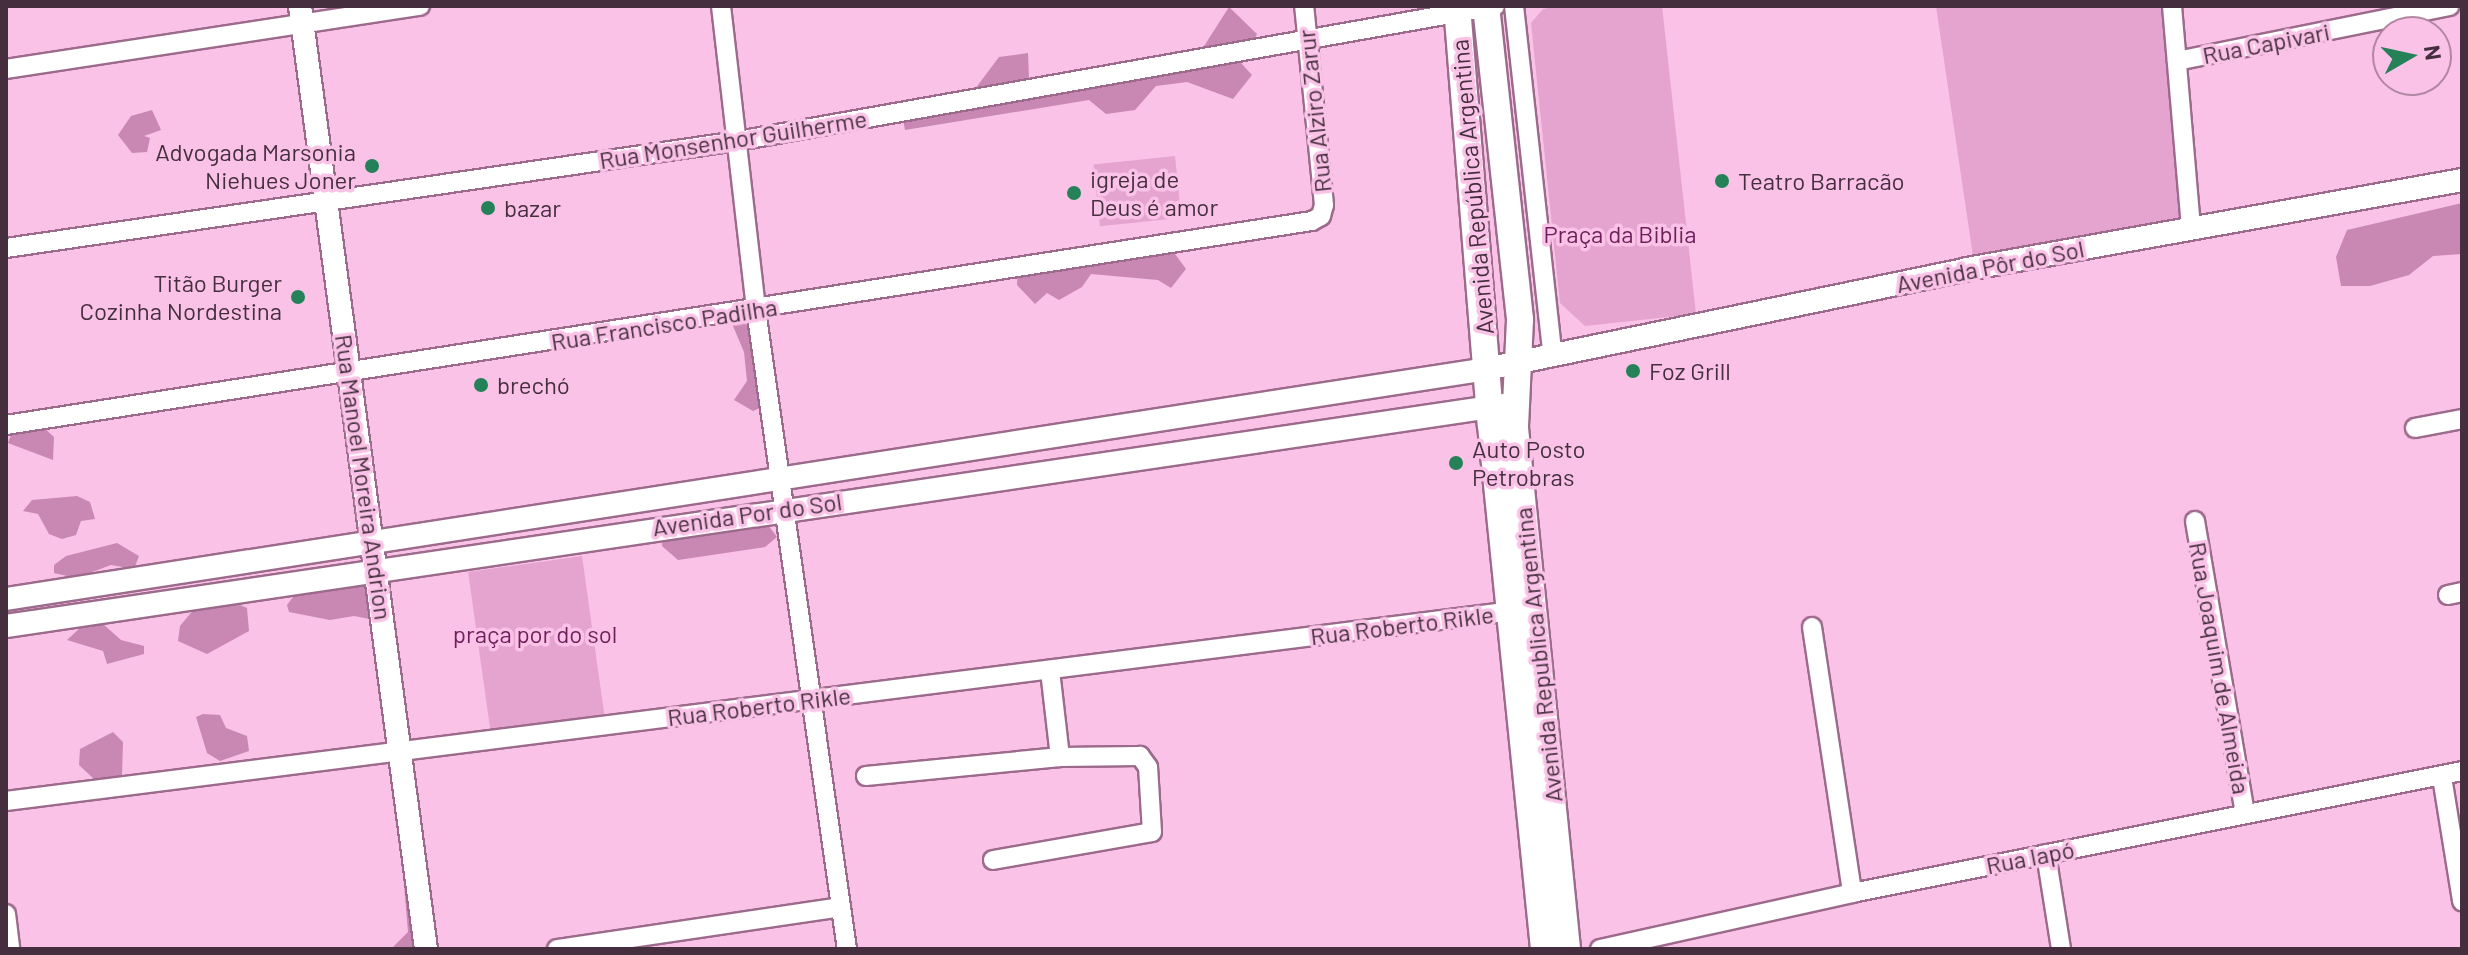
<!DOCTYPE html>
<html>
<head>
<meta charset="utf-8">
<style>
	body { margin:0 }
	#map { position:relative; width:2468px; height:955px; overflow:hidden; background:#fac2e7; font-family:Barlow,sans-serif }
	div>[style] { position:absolute }
	[style*='--x'] { left:calc(var(--x)*1px); top:calc(var(--y)*1px); width:calc(var(--w)*1px); rotate:calc(var(--a)*1deg) }
	.green>* { inset:0; background:#e5a3cf; transform-origin:0 0 }
	.forest>* { inset:0; background:#c987b4 }
	.roads { filter:drop-shadow(2px 0 #9c6a8b) drop-shadow(-2px 0 #9c6a8b) drop-shadow(0 2px #9c6a8b) drop-shadow(0 -2px #9c6a8b) }
	.minor>* { height:18px; margin:-9px; padding:0 9px; transform-origin:9px; border-radius:9px; background:#fff }
	.tertiary>* { height:22px; margin:-11px; padding:0 11px; transform-origin:11px; border-radius:11px; background:#fff }
	.secondary>* { height:26px; margin:-13px; padding:0 13px; transform-origin:13px; border-radius:13px; background:#fff }
	.dots>* { width:22px; height:22px; translate:-50% -50%; box-sizing:border-box; border:4px solid #fac2e7; border-radius:50% }
	span { translate:-50% -50%; white-space:nowrap; text-align:center; line-height:1.15; -webkit-text-stroke:7px #fac2e7; paint-order:stroke }
	.street-label { font-size:24px; color:#452f3e }
	.poi-label { font-size:24px; color:#452f3e }
	.right { translate:-100% -50%; text-align:right }
	.left { translate:0 -50%; text-align:left }
	.park-label { font-size:24px; color:#6d1f5a }
	.frame { position:absolute; inset:0; border:8px solid #452f3e; pointer-events:none }
	.north { position:absolute; left:2372px; top:16px; width:80px; height:80px; box-sizing:border-box; background:#fac2e7; border:2px solid #b287a3; border-radius:50%; rotate:81deg; font-size:22px; font-weight:700; line-height:32px; text-align:center; color:#452f3e }
	.north::after { content:''; display:block; margin:auto; width:28px; height:36px; background:#258258; clip-path:polygon(50% 0,100% 100%,50% 72%,0 100%) }
</style>
</head>
<body>
<div id="map">
	<div class="green">
		<i style="clip-path:polygon(1559px 6px,1662px 6px,1696px 314px,1585px 326px,1560px 303px,1531px 23px,1543px 9px)"></i>
		<i style="clip-path:polygon(1936px 6px,2165px 6px,2182px 217px,1973px 256px)"></i>
		<i style="left:1175px;top:156px;width:62px;height:82px;rotate:84deg"></i>
		<i style="left:582px;top:556px;width:160px;height:115px;rotate:82deg"></i>
	</div>
	<div class="forest">
		<i style="clip-path:polygon(1229px 7px,1257px 34px,1241px 63px,1252px 75px,1233px 99px,1187px 82px,1156px 86px,1135px 110px,1106px 114px,1089px 100px,905px 130px,900px 103px,972px 93px,999px 57px,1028px 53px,1029px 78px,1102px 72px,1199px 54px)"></i>
		<i style="clip-path:polygon(152px 110px,161px 130px,144px 136px,150px 138px,147px 152px,132px 153px,118px 135px,131px 116px)"></i>
		<i style="clip-path:polygon(2462px 203px,2462px 254px,2433px 256px,2409px 275px,2370px 286px,2341px 286px,2336px 257px,2347px 230px)"></i>
		<i style="clip-path:polygon(1136px 239px,1175px 254px,1186px 269px,1171px 288px,1158px 280px,1091px 274px,1082px 287px,1059px 300px,1047px 293px,1035px 304px,1017px 285px,1018px 265px,1089px 257px,1095px 244px)"></i>
		<i style="clip-path:polygon(737px 320px,751px 325px,766px 393px,760px 408px,753px 411px,734px 400px,747px 381px,744px 352px,733px 326px)"></i>
		<i style="clip-path:polygon(43px 427px,54px 437px,53px 460px,8px 443px,13px 430px)"></i>
		<i style="clip-path:polygon(77px 496px,90px 502px,95px 519px,81px 521px,76px 535px,62px 539px,49px 534px,38px 514px,23px 511px,32px 500px)"></i>
		<i style="clip-path:polygon(765px 521px,777px 537px,765px 547px,678px 560px,662px 546px,663px 538px,745px 529px)"></i>
		<i style="clip-path:polygon(117px 543px,139px 556px,134px 569px,111px 565px,76px 578px,54px 573px,54px 565px,66px 556px)"></i>
		<i style="clip-path:polygon(366px 579px,375px 620px,354px 616px,330px 620px,289px 612px,287px 605px,296px 593px)"></i>
		<i style="clip-path:polygon(233px 602px,247px 608px,249px 631px,207px 654px,178px 641px,180px 626px,195px 608px)"></i>
		<i style="clip-path:polygon(103px 624px,121px 640px,144px 646px,144px 654px,107px 664px,103px 651px,67px 640px,81px 627px)"></i>
		<i style="clip-path:polygon(203px 714px,220px 715px,226px 728px,247px 736px,249px 751px,220px 761px,207px 753px,196px 717px)"></i>
		<i style="clip-path:polygon(113px 732px,123px 742px,122px 775px,117px 780px,95px 780px,79px 765px,80px 749px)"></i>
		<i style="clip-path:polygon(403px 872px,410px 875px,421px 949px,391px 949px,408px 932px)"></i>
	</div>
	<div class="roads">
		<div class="minor">
			<i style="--x:721;--y:6;--w:306;--a:83.4"></i>
			<i style="--x:756;--y:310;--w:645;--a:81.9"></i>
			<i style="--x:1514;--y:6;--w:348;--a:83.7"></i>
			<i style="--x:2172;--y:6;--w:224;--a:85.1"></i>
			<i style="--x:2177;--y:61;--w:278;--a:-11.4"></i>
			<i style="--x:6;--y:69;--w:419;--a:-8.7"></i>
			<i style="--x:6;--y:248;--w:740;--a:-8.32"></i>
			<i style="--x:738;--y:141;--w:769;--a:-10.11"></i>
			<i style="--x:6;--y:425;--w:1322;--a:-8.88"></i>
			<i style="--x:1312;--y:221;--w:10;--a:-29"></i>
			<i style="--x:1321;--y:216;--w:11;--a:-75"></i>
			<i style="--x:1324;--y:205;--w:200;--a:-95.7"></i>
			<i style="--x:2415;--y:428;--w:48;--a:-10.8"></i>
			<i style="--x:2195;--y:521;--w:297;--a:80.3"></i>
			<i style="--x:2448;--y:595;--w:14;--a:-12"></i>
			<i style="--x:1812;--y:627;--w:269;--a:81.4"></i>
			<i style="--x:866;--y:776;--w:195;--a:-5.6"></i>
			<i style="--x:2442;--y:777;--w:126;--a:80.8"></i>
			<i style="--x:6;--y:801;--w:1525;--a:-7.19"></i>
			<i style="--x:2046;--y:854;--w:96;--a:81"></i>
			<i style="--x:993;--y:860;--w:161;--a:-10"></i>
			<i style="--x:1152;--y:832;--w:65;--a:-93.5"></i>
			<i style="--x:1148;--y:767;--w:14;--a:-126"></i>
			<i style="--x:1140;--y:756;--w:80;--a:179.3"></i>
			<i style="--x:1060;--y:757;--w:87;--a:-96.6"></i>
			<i style="--x:6;--y:914;--w:35;--a:83"></i>
			<i style="--x:557;--y:949;--w:287;--a:-8.4"></i>
			<i style="--x:1600;--y:949;--w:258;--a:-12.5"></i>
			<i style="--x:1852;--y:893;--w:622;--a:-11.31"></i>
		</div>
		<div class="tertiary">
			<i style="--x:300;--y:6;--w:951;--a:82.39"></i>
			<i style="--x:6;--y:599;--w:1498;--a:-8.83"></i>
			<i style="--x:1486;--y:369;--w:491;--a:-11.7"></i>
			<i style="--x:1967;--y:269;--w:503;--a:-10.19"></i>
			<i style="--x:6;--y:626;--w:1515;--a:-8.39"></i>
		</div>
		<div class="secondary">
			<i style="--x:1457;--y:6;--w:420;--a:85.4"></i>
			<i style="--x:1491;--y:425;--w:527;--a:84.22"></i>
			<i style="--x:1486;--y:6;--w:316;--a:83.8"></i>
			<i style="--x:1520;--y:320;--w:108;--a:92.7"></i>
			<i style="--x:1515;--y:428;--w:524;--a:84.3"></i>
		</div>
	</div>
	<div class="dots">
		<i style="left:372px;top:166px;background:#258258"></i>
		<i style="left:1722px;top:181px;background:#258258"></i>
		<i style="left:1074px;top:193px;background:#258258"></i>
		<i style="left:488px;top:208px;background:#258258"></i>
		<i style="left:298px;top:297px;background:#258258"></i>
		<i style="left:1633px;top:371px;background:#258258"></i>
		<i style="left:481px;top:385px;background:#258258"></i>
		<i style="left:1456px;top:463px;background:#258258"></i>
	</div>
	<div class="street-label">
		<span style="left:2266px;top:43px;rotate:-11deg">Rua Capivari</span>
		<span style="left:1314px;top:111px;rotate:-96deg">Rua Alziro Zarur</span>
		<span style="left:733px;top:139px;rotate:-9deg">Rua Monsenhor Guilherme</span>
		<span style="left:1472px;top:187px;rotate:-95deg">Avenida República Argentina</span>
		<span style="left:1990px;top:266px;rotate:-11deg">Avenida Pôr do Sol</span>
		<span style="left:664px;top:324px;rotate:-9deg">Rua Francisco Padilha</span>
		<span style="left:364px;top:477px;rotate:82deg">Rua Manoel Moreira Andrion</span>
		<span style="left:747px;top:514px;rotate:-8deg">Avenida Por do Sol</span>
		<span style="left:1402px;top:625px;rotate:-7deg">Rua Roberto Rikle</span>
		<span style="left:1538px;top:655px;rotate:-96deg">Avenida Republica Argentina</span>
		<span style="left:2220px;top:668px;rotate:80deg">Rua Joaquim de Almeida</span>
		<span style="left:759px;top:706px;rotate:-7deg">Rua Roberto Rikle</span>
		<span style="left:2030px;top:857px;rotate:-11deg">Rua Iapó</span>
	</div>
	<div class="poi-label">
		<span class="right" style="left:356px;top:166px">Advogada Marsonia<br>Niehues Joner</span>
		<span class="left" style="left:1090px;top:193px">igreja de<br>Deus é amor</span>
		<span class="left" style="left:1738px;top:181px">Teatro Barracão</span>
		<span class="left" style="left:504px;top:208px">bazar</span>
		<span class="right" style="left:282px;top:297px">Titão Burger<br>Cozinha Nordestina</span>
		<span class="left" style="left:1649px;top:371px">Foz Grill</span>
		<span class="left" style="left:497px;top:385px">brechó</span>
		<span class="left" style="left:1472px;top:463px">Auto Posto<br>Petrobras</span>
	</div>
	<div class="park-label">
		<span style="left:1620px;top:234px">Praça da Biblia</span>
		<span style="left:535px;top:634px">praça por do sol</span>
	</div>
	<div class="frame"></div>
	<div class="north">N</div>
</div>
</body>
</html>
